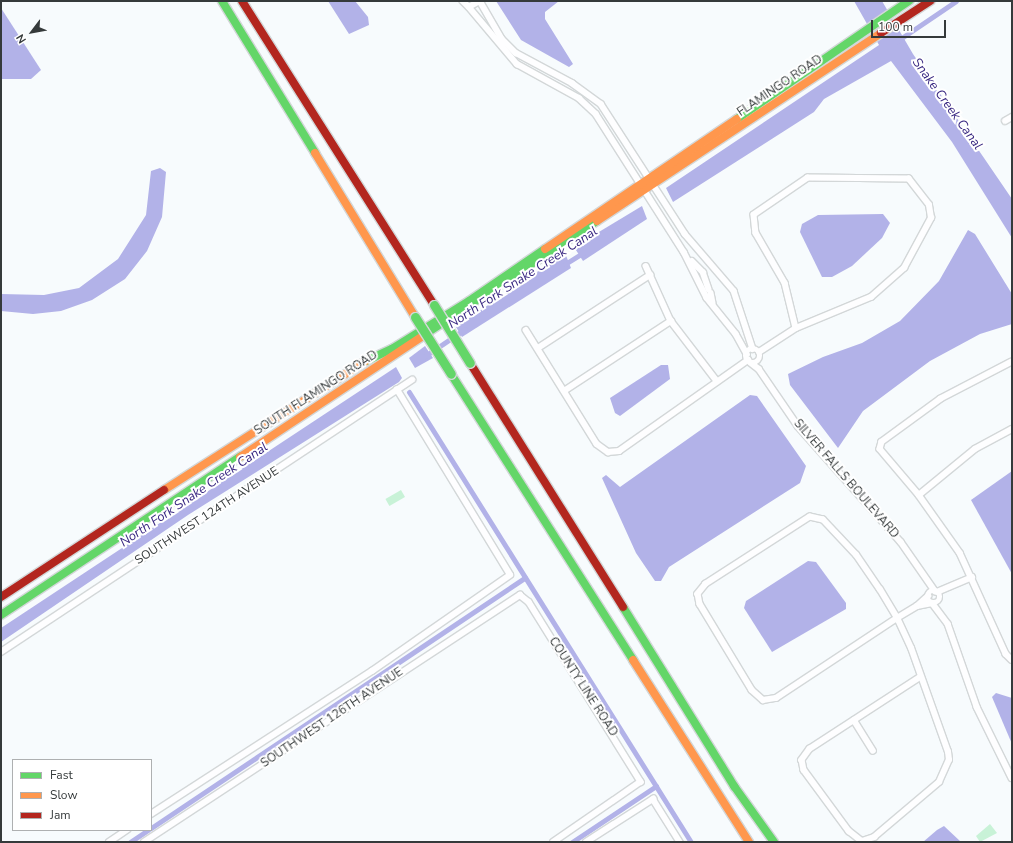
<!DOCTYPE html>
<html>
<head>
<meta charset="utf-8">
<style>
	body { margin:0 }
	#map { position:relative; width:1013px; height:843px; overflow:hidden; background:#f7fbfd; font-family:"Nunito Sans",sans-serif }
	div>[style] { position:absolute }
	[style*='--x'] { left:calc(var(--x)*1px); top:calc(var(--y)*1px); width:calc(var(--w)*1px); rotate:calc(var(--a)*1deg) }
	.green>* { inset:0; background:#c8f2d7; transform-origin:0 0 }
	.water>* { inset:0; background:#b2b2e8 }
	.canal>* { height:5px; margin:-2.5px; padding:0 2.5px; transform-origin:2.5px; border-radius:2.5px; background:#b2b2e8 }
	.roads { filter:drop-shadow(1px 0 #d3d7d8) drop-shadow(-1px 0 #d3d7d8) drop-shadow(0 1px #d3d7d8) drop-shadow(0 -1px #d3d7d8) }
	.street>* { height:5.5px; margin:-2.75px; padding:0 2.75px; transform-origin:2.75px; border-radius:2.75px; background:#fefeff }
	.street>.ring { margin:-2.75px; padding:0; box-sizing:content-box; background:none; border:5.5px solid #fefeff; border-radius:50% }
	.fast>* { height:8px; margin:-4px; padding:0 4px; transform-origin:4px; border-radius:4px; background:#63d668 }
	.slow>* { height:8px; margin:-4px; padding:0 4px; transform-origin:4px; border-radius:4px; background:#ff974d }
	.jam>* { height:8px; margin:-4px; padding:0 4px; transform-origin:4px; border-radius:4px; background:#b3261e }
	.bridges { filter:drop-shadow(1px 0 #d3d7d8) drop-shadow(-1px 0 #d3d7d8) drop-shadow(0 1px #d3d7d8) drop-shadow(0 -1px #d3d7d8) }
	.fast-bridge>* { height:9px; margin:-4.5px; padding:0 4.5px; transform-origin:4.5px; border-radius:4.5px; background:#63d668 }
	span { translate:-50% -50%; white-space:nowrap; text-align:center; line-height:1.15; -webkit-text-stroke:4px #fff; paint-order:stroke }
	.street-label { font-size:12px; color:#353a3b }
	.water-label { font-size:13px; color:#382781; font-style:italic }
	.frame { position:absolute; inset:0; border:2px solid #353a3b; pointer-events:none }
	.legend { position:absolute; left:12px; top:759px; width:140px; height:72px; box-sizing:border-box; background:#fff; border:1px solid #aeb0b1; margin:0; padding:5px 7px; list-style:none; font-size:12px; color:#353a3b }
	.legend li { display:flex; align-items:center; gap:8px; height:20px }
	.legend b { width:20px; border:1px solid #aeb0b1 }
	.north { position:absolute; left:12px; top:12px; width:40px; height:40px; -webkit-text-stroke:3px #fff; paint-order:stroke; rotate:238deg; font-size:11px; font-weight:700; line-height:16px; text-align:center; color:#353a3b }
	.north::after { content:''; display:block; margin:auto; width:14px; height:18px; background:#353a3b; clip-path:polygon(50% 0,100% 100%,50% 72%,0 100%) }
	.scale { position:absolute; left:871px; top:20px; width:75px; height:18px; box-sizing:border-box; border:2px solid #353a3b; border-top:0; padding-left:5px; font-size:12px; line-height:14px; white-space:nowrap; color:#353a3b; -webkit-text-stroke:3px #fff; paint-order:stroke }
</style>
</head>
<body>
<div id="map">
	<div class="green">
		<i style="left:401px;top:490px;width:8px;height:18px;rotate:60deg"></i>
		<i style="clip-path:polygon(990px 824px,997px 833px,980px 842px,976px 836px)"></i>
	</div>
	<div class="water">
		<i style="clip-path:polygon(328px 1px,355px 1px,368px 17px,369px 25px,349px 34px)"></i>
		<i style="clip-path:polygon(496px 1px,559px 1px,545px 12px,545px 19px,573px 64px,569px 67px,521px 40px)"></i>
		<i style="clip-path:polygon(854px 1px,882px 1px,913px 54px,1012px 199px,1012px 238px,952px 142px,891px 61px,824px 99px,814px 112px,673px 202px,666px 188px,879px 45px)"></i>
		<i style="clip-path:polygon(1px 8px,41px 70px,31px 79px,1px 79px)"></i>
		<i style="clip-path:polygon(160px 168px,166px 172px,162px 217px,147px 251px,125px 279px,92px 300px,61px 311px,33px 314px,1px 311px,1px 294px,44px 295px,79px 288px,118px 259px,146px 215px,151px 171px)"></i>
		<i style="clip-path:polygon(642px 206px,647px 219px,583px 261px,574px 247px)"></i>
		<i style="clip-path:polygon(883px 214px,890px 223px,882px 238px,852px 266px,832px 277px,822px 277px,800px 232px,802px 224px,818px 215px)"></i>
		<i style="clip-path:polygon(968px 230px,975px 234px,1012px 294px,1012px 324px,980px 334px,930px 361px,863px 411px,838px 448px,790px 385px,788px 374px,823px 357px,862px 343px,900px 321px,939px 281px)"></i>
		<i style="clip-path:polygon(565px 253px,571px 268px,462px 337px,456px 327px)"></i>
		<i style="clip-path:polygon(425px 346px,433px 358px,415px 368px,409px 358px)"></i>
		<i style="clip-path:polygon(661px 365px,668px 365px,670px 379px,620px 416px,615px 413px,610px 398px)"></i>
		<i style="clip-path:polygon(396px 367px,402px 378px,399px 382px,188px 515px,1px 642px,1px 628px)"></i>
		<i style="clip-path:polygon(750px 395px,757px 396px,806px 466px,800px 483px,669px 567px,661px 581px,655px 581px,636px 553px,602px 478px,606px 475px,620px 487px)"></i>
		<i style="clip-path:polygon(1012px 471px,1012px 574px,971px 500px)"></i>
		<i style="clip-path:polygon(808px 561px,816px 562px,846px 603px,846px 609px,772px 652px,744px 608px,746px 601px)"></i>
		<i style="clip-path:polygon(996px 693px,1012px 698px,1012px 744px,992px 697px)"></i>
		<i style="clip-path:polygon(944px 826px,961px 842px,923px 842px,937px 830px)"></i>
	</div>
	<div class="canal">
		<i style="--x:897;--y:41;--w:71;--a:-34.1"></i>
		<i style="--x:565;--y:264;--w:22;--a:-32"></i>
		<i style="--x:425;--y:356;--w:48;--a:-34"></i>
		<i style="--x:409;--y:392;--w:531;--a:57.93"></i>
		<i style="--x:151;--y:828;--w:450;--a:-33.8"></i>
		<i style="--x:130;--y:842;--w:22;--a:-34"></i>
		<i style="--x:572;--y:842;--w:101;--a:-33.7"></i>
	</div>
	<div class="roads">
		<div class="street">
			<i style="--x:463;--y:1;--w:8;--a:45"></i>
			<i style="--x:469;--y:7;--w:13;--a:-29"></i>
			<i style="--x:480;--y:1;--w:44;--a:59.9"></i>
			<i style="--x:502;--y:39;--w:20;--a:45"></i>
			<i style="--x:516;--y:53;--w:64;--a:28.2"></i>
			<i style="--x:572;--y:83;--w:36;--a:36"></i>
			<i style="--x:601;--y:104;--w:155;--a:57.1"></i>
			<i style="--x:685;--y:234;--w:75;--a:49.3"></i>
			<i style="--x:734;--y:291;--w:61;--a:71.9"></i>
			<i style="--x:469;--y:7;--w:75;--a:49.9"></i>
			<i style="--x:517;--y:64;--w:71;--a:28.7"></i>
			<i style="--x:579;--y:98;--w:23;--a:43"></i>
			<i style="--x:596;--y:114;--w:164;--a:57.5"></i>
			<i style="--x:684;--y:252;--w:51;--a:63.4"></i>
			<i style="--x:707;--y:298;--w:46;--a:51.1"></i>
			<i style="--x:736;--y:334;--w:23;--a:61"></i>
			<i style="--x:1005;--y:121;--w:8;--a:-30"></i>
			<i style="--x:692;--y:261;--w:16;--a:45"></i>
			<i style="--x:703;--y:272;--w:18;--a:71"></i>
			<i style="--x:646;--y:266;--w:60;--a:65.6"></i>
			<i style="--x:671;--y:321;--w:76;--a:52.5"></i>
			<i style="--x:711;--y:293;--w:10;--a:79"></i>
			<i style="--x:526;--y:330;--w:134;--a:58.1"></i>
			<i style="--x:597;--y:444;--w:14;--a:36"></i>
			<i style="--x:608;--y:452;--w:11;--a:-5"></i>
			<i style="--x:619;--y:451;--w:158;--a:-35.2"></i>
			<i style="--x:538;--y:348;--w:134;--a:-33.1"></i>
			<i class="ring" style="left:746px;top:349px;width:8.5px;height:8.5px"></i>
			<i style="--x:759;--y:352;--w:44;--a:-33"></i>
			<i style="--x:796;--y:328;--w:81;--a:-22.5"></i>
			<i style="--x:871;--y:297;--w:44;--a:-41.3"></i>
			<i style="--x:904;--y:268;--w:57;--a:-61.6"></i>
			<i style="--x:931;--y:218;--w:13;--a:-99"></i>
			<i style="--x:929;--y:205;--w:33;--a:-128"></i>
			<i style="--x:909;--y:179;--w:101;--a:-179.4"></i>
			<i style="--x:808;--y:178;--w:65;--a:145.6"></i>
			<i style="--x:754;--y:215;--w:18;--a:84"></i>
			<i style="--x:756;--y:233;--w:58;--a:59.9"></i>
			<i style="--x:785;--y:283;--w:46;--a:76.3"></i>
			<i style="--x:1012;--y:362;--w:80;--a:152.5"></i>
			<i style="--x:941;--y:399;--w:73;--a:143.9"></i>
			<i style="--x:882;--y:442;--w:7;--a:106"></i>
			<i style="--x:880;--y:449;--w:60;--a:49.7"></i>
			<i style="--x:919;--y:495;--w:71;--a:54.7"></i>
			<i style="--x:960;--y:553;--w:111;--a:65.5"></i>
			<i style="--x:1006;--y:654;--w:8;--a:45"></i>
			<i style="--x:751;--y:363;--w:10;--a:37"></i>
			<i style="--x:759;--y:369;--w:69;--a:55.6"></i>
			<i style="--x:798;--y:426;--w:155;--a:48.4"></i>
			<i style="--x:901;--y:542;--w:60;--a:55.2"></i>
			<i style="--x:564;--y:391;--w:128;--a:-33.2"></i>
			<i style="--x:919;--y:495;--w:72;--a:-39.4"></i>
			<i style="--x:975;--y:449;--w:42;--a:-28.4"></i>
			<i class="ring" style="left:928px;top:591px;width:6.5px;height:6.5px"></i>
			<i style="--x:937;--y:592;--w:38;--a:-23"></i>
			<i style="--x:933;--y:604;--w:25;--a:53"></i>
			<i style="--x:948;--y:624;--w:88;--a:70.7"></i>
			<i style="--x:977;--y:707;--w:79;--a:63.8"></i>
			<i style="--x:917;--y:606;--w:15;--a:-11"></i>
			<i style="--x:1;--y:652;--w:493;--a:-33.5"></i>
			<i style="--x:921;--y:677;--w:132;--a:147"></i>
			<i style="--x:810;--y:749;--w:14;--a:126"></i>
			<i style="--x:802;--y:760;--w:10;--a:79"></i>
			<i style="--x:804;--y:770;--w:76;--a:53.6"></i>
			<i style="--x:849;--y:831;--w:16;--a:38"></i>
			<i style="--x:862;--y:841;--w:13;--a:-18"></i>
			<i style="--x:874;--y:837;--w:85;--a:-40.2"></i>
			<i style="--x:939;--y:782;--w:24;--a:-66"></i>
			<i style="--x:949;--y:760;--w:8;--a:-97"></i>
			<i style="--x:948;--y:752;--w:110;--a:-109.6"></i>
			<i style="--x:911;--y:648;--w:33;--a:-115"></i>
			<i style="--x:897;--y:618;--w:33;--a:-121"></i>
			<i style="--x:880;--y:590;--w:42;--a:-124.4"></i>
			<i style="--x:856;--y:555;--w:48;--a:-133.3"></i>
			<i style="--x:823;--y:520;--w:13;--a:-167"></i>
			<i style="--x:810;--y:517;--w:124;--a:147.2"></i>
			<i style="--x:706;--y:584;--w:13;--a:129"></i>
			<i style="--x:698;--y:594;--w:10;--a:79"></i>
			<i style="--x:700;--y:604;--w:100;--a:58.8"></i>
			<i style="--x:752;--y:690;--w:15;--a:42"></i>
			<i style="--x:763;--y:700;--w:13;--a:-9"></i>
			<i style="--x:776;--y:698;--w:145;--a:-33.5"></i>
			<i style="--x:897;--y:618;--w:23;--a:-31"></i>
			<i style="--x:917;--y:606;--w:15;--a:-42"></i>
			<i style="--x:854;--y:720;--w:36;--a:58"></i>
			<i style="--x:151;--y:814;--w:263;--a:-32.9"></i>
			<i style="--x:372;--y:671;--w:168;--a:-34.8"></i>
			<i style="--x:510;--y:575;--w:217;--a:-121.4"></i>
			<i style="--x:109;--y:842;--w:22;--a:-34"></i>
			<i style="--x:144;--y:842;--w:450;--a:-33.3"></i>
			<i style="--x:520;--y:595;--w:11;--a:38"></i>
			<i style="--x:529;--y:602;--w:212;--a:58.1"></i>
			<i style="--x:641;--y:782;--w:106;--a:145.4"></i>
			<i style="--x:586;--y:842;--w:80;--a:-32.7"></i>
			<i style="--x:653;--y:799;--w:51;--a:57.9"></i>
		</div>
		<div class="fast">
			<i style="--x:222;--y:1;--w:178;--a:58.5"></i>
			<i style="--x:737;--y:119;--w:209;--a:-34.5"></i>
			<i style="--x:427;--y:333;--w:204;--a:-33.4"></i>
			<i style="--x:366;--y:361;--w:29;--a:-25"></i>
			<i style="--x:392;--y:349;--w:91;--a:-31.9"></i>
			<i style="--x:469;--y:301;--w:92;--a:-34.4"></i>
			<i style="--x:451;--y:374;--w:339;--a:57.5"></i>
			<i style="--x:623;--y:607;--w:211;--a:58.2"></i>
			<i style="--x:734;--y:786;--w:69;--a:54.5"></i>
			<i style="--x:1;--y:615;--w:287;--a:-33.5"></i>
		</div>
		<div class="slow">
			<i style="--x:315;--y:153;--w:192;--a:58.6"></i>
			<i style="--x:597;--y:221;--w:341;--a:-33.5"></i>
			<i style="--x:545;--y:249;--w:232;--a:-34.1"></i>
			<i style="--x:240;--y:457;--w:224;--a:-33.5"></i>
			<i style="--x:164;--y:490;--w:240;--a:-32.6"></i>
			<i style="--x:633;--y:660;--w:216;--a:57.5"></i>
		</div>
		<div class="jam">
			<i style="--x:242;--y:1;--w:360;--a:57.7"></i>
			<i style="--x:881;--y:33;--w:59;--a:-33.1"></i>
			<i style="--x:470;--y:363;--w:288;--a:57.9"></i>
			<i style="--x:1;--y:597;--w:195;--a:-33.3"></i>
		</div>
	</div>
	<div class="bridges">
		<div class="fast-bridge">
			<i style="--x:434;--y:305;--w:68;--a:58.2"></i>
			<i style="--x:415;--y:317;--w:67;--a:57.7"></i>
		</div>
	</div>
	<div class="street-label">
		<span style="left:780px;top:86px;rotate:-34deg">FLAMINGO ROAD</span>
		<span style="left:316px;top:393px;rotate:-33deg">SOUTH FLAMINGO ROAD</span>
		<span style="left:846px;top:479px;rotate:49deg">SILVER FALLS BOULEVARD</span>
		<span style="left:207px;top:516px;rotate:-33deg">SOUTHWEST 124TH AVENUE</span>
		<span style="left:583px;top:687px;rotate:57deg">COUNTY LINE ROAD</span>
		<span style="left:332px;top:718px;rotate:-34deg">SOUTHWEST 126TH AVENUE</span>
	</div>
	<div class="water-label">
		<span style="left:947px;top:104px;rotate:54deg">Snake Creek Canal</span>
		<span style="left:523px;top:278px;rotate:-33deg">North Fork Snake Creek Canal</span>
		<span style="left:194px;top:495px;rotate:-34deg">North Fork Snake Creek Canal</span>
	</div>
	<div class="frame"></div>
	<ul class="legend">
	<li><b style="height:5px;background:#63d668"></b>Fast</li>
	<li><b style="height:5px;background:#ff974d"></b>Slow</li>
	<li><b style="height:5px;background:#b3261e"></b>Jam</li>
	</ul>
	<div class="north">N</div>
	<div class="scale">100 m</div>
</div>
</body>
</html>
